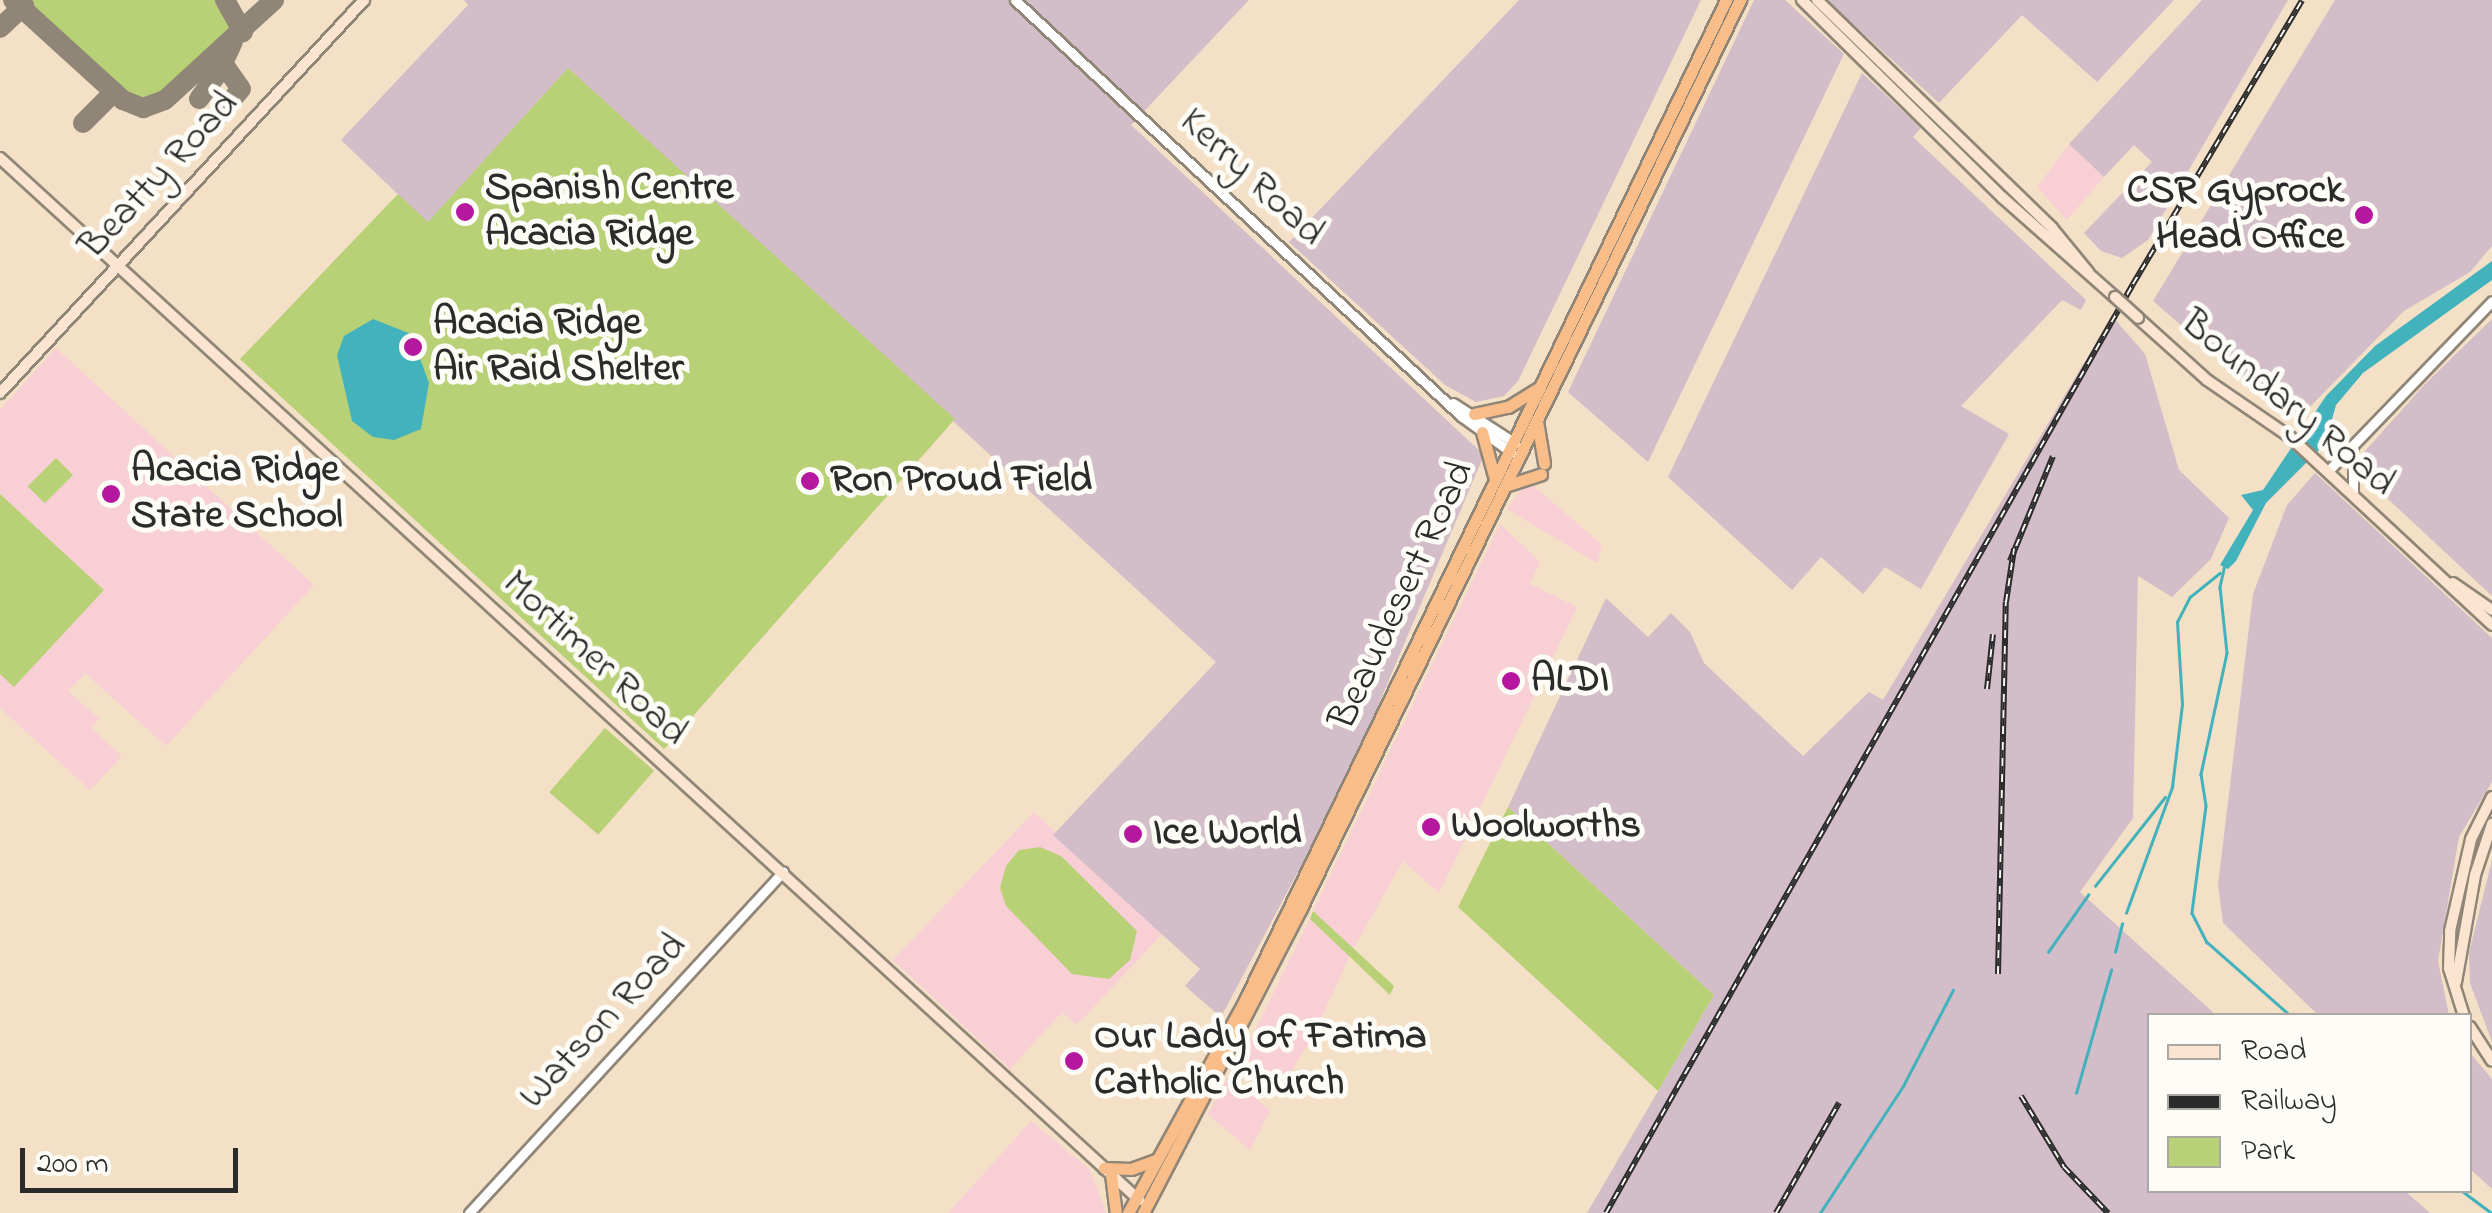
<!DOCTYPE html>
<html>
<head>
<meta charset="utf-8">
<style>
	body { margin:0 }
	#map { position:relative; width:2492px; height:1213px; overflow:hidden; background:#f4e0c6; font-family:"Indie Flower",sans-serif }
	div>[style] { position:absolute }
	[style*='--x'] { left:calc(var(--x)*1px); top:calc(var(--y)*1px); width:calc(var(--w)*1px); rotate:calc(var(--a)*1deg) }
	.built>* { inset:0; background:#f7cfd5 }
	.industrial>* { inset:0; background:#d2bdc8 }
	.green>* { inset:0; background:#b8d176; transform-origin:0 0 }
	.water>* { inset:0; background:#42b2bc }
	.stream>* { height:2.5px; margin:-1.25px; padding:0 1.25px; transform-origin:1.25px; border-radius:1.25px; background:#42b2bc }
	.taxiway>* { height:20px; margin:-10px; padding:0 10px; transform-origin:10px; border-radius:10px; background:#908678 }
	.roads { filter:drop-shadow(2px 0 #908678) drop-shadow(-2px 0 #908678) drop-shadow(0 2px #908678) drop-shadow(0 -2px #908678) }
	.tertiary>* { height:9px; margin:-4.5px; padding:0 4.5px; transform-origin:4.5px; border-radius:4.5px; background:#fff }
	.secondary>* { height:10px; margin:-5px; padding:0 5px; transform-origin:5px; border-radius:5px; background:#fce5d0 }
	.trunk>* { height:11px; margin:-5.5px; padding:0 5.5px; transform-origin:5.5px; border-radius:5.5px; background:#f8bd89 }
	.rail>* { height:6px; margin-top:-3px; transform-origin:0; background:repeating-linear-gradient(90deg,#fdfcf7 0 8px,#2b2b2b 0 16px); box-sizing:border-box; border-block:2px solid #2b2b2b }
	.bridges { filter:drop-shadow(2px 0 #908678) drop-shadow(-2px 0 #908678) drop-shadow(0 2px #908678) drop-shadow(0 -2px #908678) }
	.secondary-bridge>* { height:10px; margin:-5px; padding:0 5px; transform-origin:5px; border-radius:5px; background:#fce5d0 }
	.dots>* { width:28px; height:28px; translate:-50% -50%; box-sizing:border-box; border:5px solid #fdfcf7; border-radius:50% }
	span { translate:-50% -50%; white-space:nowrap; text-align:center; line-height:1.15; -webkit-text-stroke:10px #fdfcf7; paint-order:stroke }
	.street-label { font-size:40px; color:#2b2b2b }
	.poi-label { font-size:40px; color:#2b2b2b; font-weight:700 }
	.left { translate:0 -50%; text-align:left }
	.right { translate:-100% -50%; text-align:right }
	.legend { position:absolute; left:2147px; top:1013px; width:325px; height:180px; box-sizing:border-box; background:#fdfcf7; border:2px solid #a9a8a5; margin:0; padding:12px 18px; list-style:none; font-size:30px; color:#2b2b2b }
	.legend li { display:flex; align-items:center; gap:20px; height:50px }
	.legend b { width:50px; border:2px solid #a9a8a5 }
	.scale { position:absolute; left:20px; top:1148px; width:218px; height:45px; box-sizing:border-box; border:5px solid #2b2b2b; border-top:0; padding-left:12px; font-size:30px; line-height:35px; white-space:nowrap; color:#2b2b2b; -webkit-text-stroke:8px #fdfcf7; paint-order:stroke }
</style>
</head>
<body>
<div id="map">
	<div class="built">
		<i style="clip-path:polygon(2069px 144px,2104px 177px,2067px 220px,2037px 187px)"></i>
		<i style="clip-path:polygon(56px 348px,314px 585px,166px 746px,85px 673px,68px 691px,99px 719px,91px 728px,122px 756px,90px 790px,0 708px,0 410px)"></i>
		<i style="clip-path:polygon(1534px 486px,1602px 545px,1597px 563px,1507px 509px,1522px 489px)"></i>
		<i style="clip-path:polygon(1500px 524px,1540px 562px,1530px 584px,1577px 607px,1439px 893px,1403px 861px,1352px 951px,1313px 911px)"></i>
		<i style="clip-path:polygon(1034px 812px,1162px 934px,1077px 1025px,1062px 1012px,1010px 1069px,893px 960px)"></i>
		<i style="clip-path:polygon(1310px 919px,1350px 955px,1313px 1036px,1281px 1088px,1243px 1055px)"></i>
		<i style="clip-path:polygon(1229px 1075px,1270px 1111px,1250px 1150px,1208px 1114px)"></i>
		<i style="clip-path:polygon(1031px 1121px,1090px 1170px,1106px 1213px,948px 1213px)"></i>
	</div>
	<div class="industrial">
		<i style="clip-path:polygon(464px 0,1249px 0,1131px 125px,1484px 455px,1347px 779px,1221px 1017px,1185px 986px,1200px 969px,1053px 835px,1216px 662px,568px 68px,428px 223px,341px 140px,468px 5px)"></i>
		<i style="clip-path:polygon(1519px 0,1701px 0,1518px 381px,1504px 396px,1476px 402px,1445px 385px,1289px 242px)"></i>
		<i style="clip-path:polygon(1754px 0,1785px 0,1844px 54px,1648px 462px,1568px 392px)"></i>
		<i style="clip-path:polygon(1827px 0,2174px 0,2097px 82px,2022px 15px,1939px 103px)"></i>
		<i style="clip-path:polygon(2202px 0,2288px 0,2148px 240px,2122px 258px,2101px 251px,2084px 233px,2152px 162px,2134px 145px,2104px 177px,2069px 144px)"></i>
		<i style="clip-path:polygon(2335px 0,2492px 0,2492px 246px,2470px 272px,2404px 311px,2300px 417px,2268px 401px,2153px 301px)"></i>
		<i style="clip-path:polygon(1862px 73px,1921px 128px,1913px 137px,2086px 300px,2081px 310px,2062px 300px,1961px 406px,2009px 434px,1921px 589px,1885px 567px,1863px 594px,1821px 557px,1792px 590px,1668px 477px)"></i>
		<i style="clip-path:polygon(2112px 316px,2145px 354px,2179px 470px,2229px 518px,2211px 559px,2172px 597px,2138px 576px,2133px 818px,2080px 892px,2216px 1015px,2150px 1016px,2150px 1190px,2405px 1191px,2430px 1213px,1587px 1213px,1714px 995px,1508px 807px,1606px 598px,1648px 637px,1671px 613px,1690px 632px,1704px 663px,1803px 756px,1869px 692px,1883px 700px)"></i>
		<i style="clip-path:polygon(2492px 319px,2492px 596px,2357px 470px,2357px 460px,2426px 383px)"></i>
		<i style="clip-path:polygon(2315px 473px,2492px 638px,2492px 782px,2459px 837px,2438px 961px,2449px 1015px,2318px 1015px,2223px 923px,2218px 885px,2253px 594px,2287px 505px)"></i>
		<i style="clip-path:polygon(2492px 860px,2492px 1042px,2470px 983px,2469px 953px)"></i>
		<i style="clip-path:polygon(2470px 1053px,2492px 1079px,2492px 1189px,2470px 1169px)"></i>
	</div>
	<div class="green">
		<i style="clip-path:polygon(33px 0,219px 0,238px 23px,163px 96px,141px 103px,31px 10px)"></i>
		<i style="clip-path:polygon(568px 68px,955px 419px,664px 749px,240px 359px,398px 194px,428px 222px)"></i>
		<i style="left:56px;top:458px;width:24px;height:40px;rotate:45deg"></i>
		<i style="clip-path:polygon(0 494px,104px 590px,14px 687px,0 674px)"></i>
		<i style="left:605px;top:728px;width:65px;height:85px;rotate:41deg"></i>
		<i style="clip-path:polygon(1508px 807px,1714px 995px,1658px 1091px,1458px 907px)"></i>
		<i style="clip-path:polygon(1040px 847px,1061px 856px,1137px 931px,1130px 960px,1109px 979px,1072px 974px,1006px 906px,1000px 888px,1006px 866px,1019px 850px)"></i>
		<i style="clip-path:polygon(1313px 911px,1394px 986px,1390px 995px,1310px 919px)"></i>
	</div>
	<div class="water">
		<i style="clip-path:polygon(2492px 261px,2492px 280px,2363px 373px,2336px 405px,2325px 444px,2266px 503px,2236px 561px,2228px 569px,2220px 565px,2253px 510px,2241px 495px,2263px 490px,2326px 396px,2375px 346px)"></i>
		<i style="clip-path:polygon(373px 319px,411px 334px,429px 383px,421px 429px,394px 440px,373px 437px,352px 421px,337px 355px,344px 336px)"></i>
	</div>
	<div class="stream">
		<i style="--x:2225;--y:565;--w:23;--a:103"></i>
		<i style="--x:2220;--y:587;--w:66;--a:83.9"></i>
		<i style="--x:2227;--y:653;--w:124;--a:102.1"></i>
		<i style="--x:2201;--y:774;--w:32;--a:81"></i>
		<i style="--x:2206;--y:806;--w:108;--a:97.5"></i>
		<i style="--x:2192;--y:913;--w:33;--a:63"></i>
		<i style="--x:2207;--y:942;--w:112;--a:41.4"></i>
		<i style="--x:2095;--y:886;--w:113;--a:-51.8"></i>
		<i style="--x:2126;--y:913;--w:134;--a:-69.9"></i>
		<i style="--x:2172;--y:787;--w:84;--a:-83.1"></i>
		<i style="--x:2182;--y:704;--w:82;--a:-93.5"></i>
		<i style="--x:2177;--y:622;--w:28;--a:-63"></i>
		<i style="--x:2190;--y:597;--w:38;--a:-39"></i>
		<i style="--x:2048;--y:952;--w:70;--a:-54.9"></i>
		<i style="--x:2115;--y:952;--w:29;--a:-76"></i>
		<i style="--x:2076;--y:1093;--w:128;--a:-74.1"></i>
		<i style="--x:2461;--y:1190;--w:39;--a:37"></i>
		<i style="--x:1820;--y:1213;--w:152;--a:-56.8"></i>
		<i style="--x:1903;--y:1086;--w:108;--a:-62.5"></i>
	</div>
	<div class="taxiway">
		<i style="--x:13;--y:0;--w:149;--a:42.3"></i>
		<i style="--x:123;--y:100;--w:22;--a:22"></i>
		<i style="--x:143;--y:108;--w:23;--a:-20"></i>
		<i style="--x:165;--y:100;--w:148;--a:-42.5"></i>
		<i style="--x:225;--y:0;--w:37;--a:61"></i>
		<i style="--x:0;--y:28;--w:33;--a:-43"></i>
		<i style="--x:199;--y:99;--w:42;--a:-53.7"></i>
		<i style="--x:218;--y:117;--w:36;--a:-51"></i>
		<i style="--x:241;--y:89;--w:32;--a:-125"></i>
		<i style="--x:223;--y:63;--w:23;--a:-65"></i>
		<i style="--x:83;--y:123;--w:44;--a:-45"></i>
	</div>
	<div class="roads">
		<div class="tertiary">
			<i style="--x:1015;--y:0;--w:610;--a:43.01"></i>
			<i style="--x:1461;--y:416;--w:62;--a:35.8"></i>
			<i style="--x:1453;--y:403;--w:74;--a:32.8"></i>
			<i style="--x:2328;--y:471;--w:236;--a:-46"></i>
			<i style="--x:2353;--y:494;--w:47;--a:-90"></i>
			<i style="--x:469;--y:1213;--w:464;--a:-47.4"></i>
		</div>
		<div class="secondary">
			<i style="--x:1802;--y:0;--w:282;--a:44.6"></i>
			<i style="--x:2003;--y:198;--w:149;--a:41.5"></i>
			<i style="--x:1817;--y:0;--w:327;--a:44.1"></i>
			<i style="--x:2052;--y:228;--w:57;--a:50.7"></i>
			<i style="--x:0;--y:158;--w:1544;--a:42.45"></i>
			<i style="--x:2138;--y:318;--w:93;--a:41.9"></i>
			<i style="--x:2207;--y:380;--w:101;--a:34.5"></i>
			<i style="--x:2290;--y:437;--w:276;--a:42.9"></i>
			<i style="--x:0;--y:393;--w:536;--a:-47.19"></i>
			<i style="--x:2453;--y:583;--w:47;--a:34.7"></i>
			<i style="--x:2456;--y:982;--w:109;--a:-79.9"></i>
			<i style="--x:2475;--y:875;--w:54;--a:-71.6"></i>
			<i style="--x:2464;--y:1016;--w:50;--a:-107.4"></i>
			<i style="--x:2449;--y:968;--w:37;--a:-88"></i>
			<i style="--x:2450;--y:931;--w:94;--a:-77.1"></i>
			<i style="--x:2471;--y:839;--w:47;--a:-63.4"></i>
			<i style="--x:2470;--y:1027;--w:40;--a:57.1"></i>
		</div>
		<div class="trunk">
			<i style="--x:1474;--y:414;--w:35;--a:-12"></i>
			<i style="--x:1508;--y:407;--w:36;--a:-32"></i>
			<i style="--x:1537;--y:421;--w:43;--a:80.5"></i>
			<i style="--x:1482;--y:432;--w:46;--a:74.7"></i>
			<i style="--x:1505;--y:486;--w:38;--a:-18"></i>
			<i style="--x:1104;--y:1168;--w:27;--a:2"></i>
			<i style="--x:1131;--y:1169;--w:27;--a:-20"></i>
			<i style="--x:1111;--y:1174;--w:39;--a:83"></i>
			<i style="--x:1128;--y:1213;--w:243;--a:-61.2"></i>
			<i style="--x:1245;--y:1000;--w:1110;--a:-64.31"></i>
			<i style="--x:1143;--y:1213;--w:343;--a:-62.6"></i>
			<i style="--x:1301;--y:908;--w:1009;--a:-64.2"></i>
		</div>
	</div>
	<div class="rail">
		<i style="--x:2010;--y:561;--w:113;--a:-67.7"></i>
		<i style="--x:1987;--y:689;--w:55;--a:-83.8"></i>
		<i style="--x:1998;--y:974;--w:372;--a:-88.8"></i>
		<i style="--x:2006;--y:602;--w:54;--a:-81.4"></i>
		<i style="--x:2021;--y:1096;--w:83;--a:58.8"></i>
		<i style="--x:2064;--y:1167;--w:64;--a:46.3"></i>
		<i style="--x:1606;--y:1213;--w:1068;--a:-60.43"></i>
		<i style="--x:2133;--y:284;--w:330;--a:-59.2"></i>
		<i style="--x:1776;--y:1213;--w:127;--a:-60.2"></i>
	</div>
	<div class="bridges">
		<div class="secondary-bridge">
			<i style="--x:2115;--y:297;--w:31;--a:42"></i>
		</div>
	</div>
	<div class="dots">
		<i style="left:465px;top:212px;background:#b5179e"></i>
		<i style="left:2364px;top:215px;background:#b5179e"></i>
		<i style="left:413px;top:347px;background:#b5179e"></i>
		<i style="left:810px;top:481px;background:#b5179e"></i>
		<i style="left:111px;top:494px;background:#b5179e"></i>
		<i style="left:1511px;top:681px;background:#b5179e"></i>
		<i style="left:1431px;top:827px;background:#b5179e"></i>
		<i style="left:1133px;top:834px;background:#b5179e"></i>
		<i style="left:1074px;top:1061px;background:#b5179e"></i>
	</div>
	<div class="street-label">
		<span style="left:160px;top:176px;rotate:-47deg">Beatty Road</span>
		<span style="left:1251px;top:178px;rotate:43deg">Kerry Road</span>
		<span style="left:2287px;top:404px;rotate:40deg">Boundary Road</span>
		<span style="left:1403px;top:596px;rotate:-65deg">Beaudesert Road</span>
		<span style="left:594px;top:659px;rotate:43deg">Mortimer Road</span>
		<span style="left:604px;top:1022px;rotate:-47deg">Watson Road</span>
	</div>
	<div class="poi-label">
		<span class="left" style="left:485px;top:212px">Spanish Centre<br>Acacia Ridge</span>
		<span class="right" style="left:2344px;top:215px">CSR Gyprock<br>Head Office</span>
		<span class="left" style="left:433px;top:347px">Acacia Ridge<br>Air Raid Shelter</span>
		<span class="left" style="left:131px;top:494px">Acacia Ridge<br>State School</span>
		<span class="left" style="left:830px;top:481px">Ron Proud Field</span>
		<span class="left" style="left:1531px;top:681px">ALDI</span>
		<span class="left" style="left:1451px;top:827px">Woolworths</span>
		<span class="left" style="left:1153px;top:834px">Ice World</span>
		<span class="left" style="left:1094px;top:1061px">Our Lady of Fatima<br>Catholic Church</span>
	</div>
	<ul class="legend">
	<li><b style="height:12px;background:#fce5d0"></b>Road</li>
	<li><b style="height:12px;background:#2b2b2b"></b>Railway</li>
	<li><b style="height:28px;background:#b8d176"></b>Park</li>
	</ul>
	<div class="scale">200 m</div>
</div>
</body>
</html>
